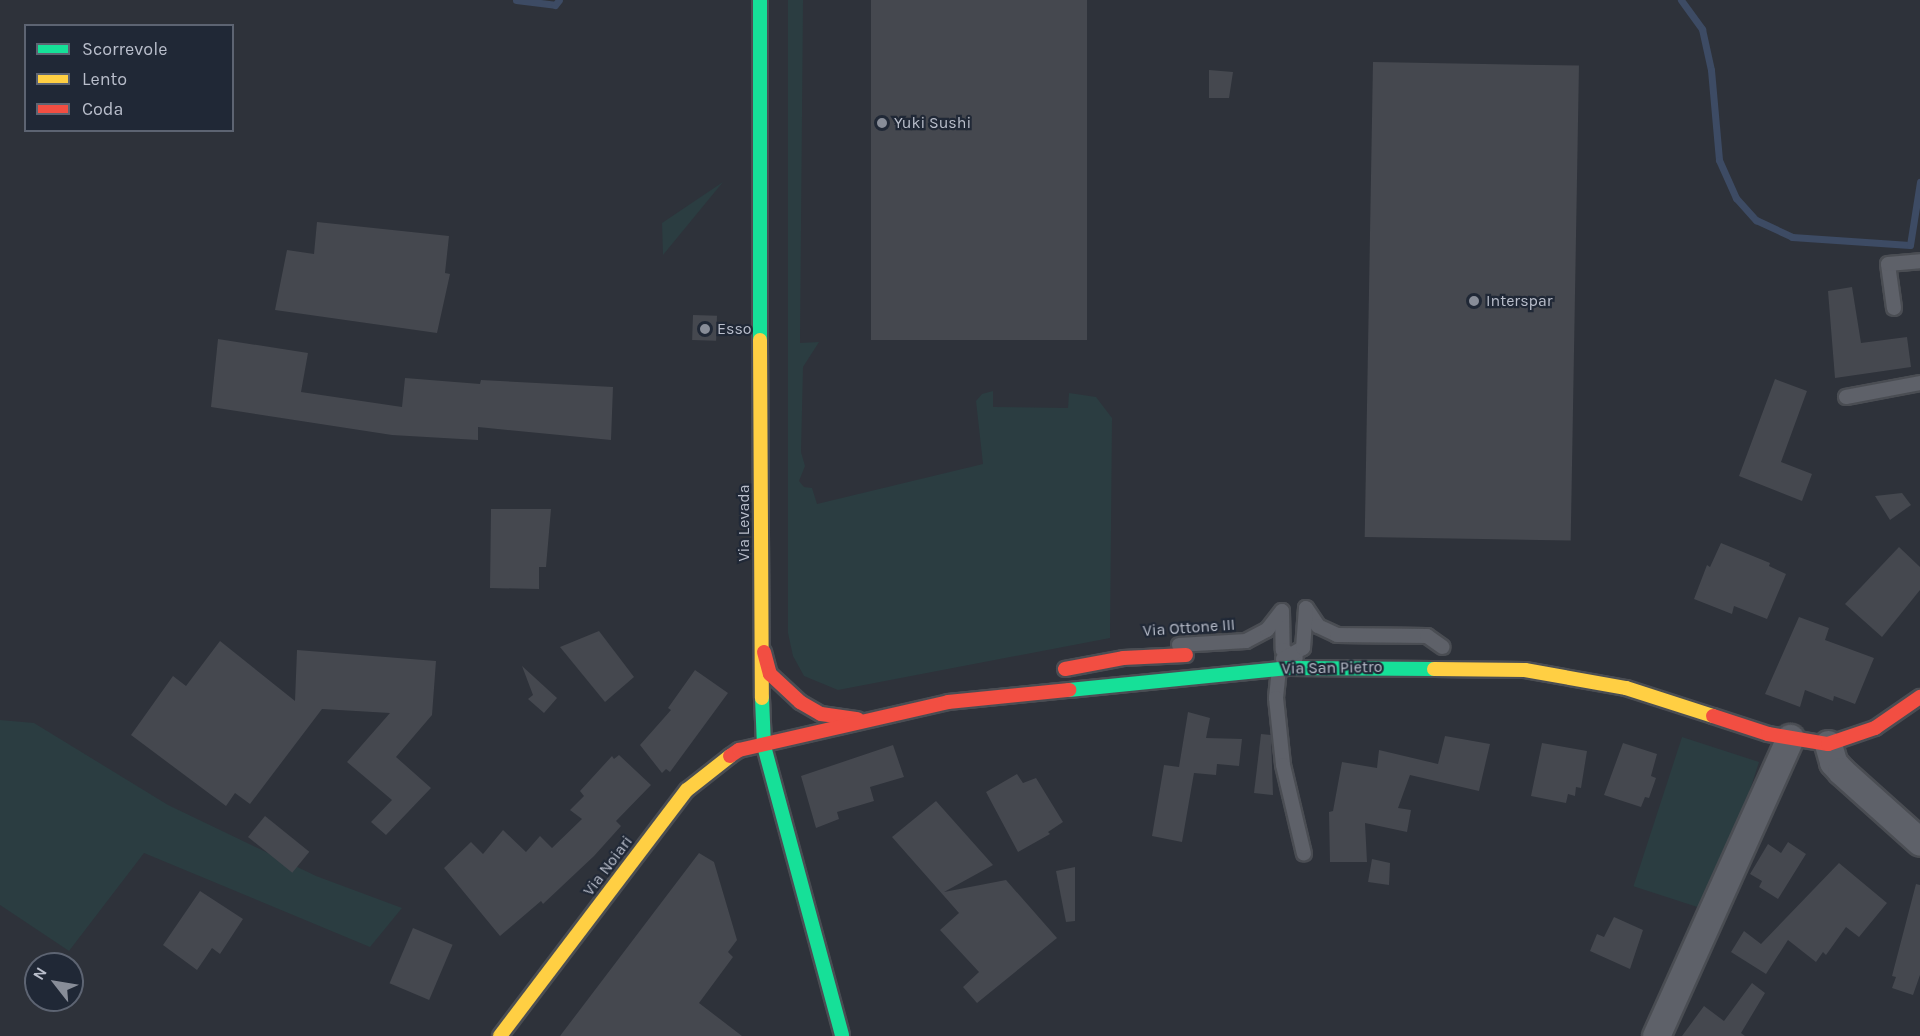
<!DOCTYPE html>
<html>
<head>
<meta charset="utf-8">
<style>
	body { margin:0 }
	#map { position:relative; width:1920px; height:1036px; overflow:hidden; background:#2e323a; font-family:Karla,sans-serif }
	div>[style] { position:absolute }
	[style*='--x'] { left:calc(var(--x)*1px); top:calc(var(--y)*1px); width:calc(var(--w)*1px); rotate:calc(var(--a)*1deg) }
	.green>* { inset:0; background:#2b3d41; transform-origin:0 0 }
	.stream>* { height:7px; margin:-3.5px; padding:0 3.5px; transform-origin:3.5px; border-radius:3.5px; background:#3d4b64 }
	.building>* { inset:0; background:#45484f; transform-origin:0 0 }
	.roads { filter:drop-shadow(2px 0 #4a4d53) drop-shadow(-2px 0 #4a4d53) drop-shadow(0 2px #4a4d53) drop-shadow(0 -2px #4a4d53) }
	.lane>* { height:14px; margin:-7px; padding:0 7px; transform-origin:7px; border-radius:7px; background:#5e6169 }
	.street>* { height:27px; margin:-13.5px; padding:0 13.5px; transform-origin:13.5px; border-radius:13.5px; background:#5e6169 }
	.fast>* { height:14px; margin:-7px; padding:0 7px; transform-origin:7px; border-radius:7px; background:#16e098 }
	.slow>* { height:14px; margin:-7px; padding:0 7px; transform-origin:7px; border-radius:7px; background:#ffcf43 }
	.jam>* { height:14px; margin:-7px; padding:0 7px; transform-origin:7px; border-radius:7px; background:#f24e42 }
	.dots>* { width:16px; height:16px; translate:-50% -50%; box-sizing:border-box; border:3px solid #202836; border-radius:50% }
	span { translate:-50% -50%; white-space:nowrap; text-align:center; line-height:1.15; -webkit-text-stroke:4.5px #202836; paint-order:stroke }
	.poi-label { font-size:16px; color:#b9becb }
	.left { translate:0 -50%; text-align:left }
	.street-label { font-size:16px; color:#b9becb }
	.legend { position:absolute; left:24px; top:24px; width:210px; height:108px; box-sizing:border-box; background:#202836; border:2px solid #5d6472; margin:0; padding:8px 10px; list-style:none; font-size:18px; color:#b9becb }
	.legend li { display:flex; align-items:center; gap:12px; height:30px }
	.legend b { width:30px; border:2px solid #5d6472 }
	.north { position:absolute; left:24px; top:952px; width:60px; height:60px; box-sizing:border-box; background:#202836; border:2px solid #5d6472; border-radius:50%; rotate:301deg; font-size:16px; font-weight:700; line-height:24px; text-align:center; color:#b9becb }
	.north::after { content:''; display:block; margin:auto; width:21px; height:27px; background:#888d98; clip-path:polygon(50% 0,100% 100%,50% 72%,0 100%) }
</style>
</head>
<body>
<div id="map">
	<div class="green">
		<i style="clip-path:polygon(788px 0,803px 0,800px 343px,819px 342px,803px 367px,801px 452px,805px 466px,799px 481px,804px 487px,812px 488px,817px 504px,983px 464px,976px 401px,982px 394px,993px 391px,993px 407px,1068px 408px,1069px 393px,1096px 397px,1112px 418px,1110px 638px,838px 690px,804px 676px,793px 656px,788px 633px)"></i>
		<i style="clip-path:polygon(723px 182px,663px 255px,662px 223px)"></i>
		<i style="clip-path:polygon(0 720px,34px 723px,168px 805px,316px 876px,402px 908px,370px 947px,144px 853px,69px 951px,0 905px)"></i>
		<i style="left:1682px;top:737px;width:81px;height:157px;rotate:18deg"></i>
	</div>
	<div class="stream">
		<i style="--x:516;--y:0;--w:39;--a:7"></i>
		<i style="--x:555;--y:5;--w:6;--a:-51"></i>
		<i style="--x:1681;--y:0;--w:36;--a:54"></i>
		<i style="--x:1702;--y:29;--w:42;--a:77.6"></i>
		<i style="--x:1711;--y:70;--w:90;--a:84.9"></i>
		<i style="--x:1719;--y:160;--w:42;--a:65.9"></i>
		<i style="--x:1736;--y:198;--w:30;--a:48"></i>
		<i style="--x:1756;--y:220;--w:40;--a:25"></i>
		<i style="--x:1792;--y:237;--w:118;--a:3.9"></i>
		<i style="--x:1910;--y:245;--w:64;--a:-81"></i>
	</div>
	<div class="building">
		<i style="left:871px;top:0;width:216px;height:340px"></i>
		<i style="left:1373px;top:62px;width:206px;height:475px;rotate:1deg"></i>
		<i style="clip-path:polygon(1209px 70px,1233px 72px,1229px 98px,1209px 98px)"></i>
		<i style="clip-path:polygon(317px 222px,449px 236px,445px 273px,450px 274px,437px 333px,275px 310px,287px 250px,314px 254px)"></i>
		<i style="clip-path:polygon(1852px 287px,1861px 343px,1907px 337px,1911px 367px,1835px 378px,1828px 291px)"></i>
		<i style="left:693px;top:315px;width:24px;height:25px;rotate:2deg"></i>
		<i style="clip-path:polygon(218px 339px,308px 353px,301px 392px,402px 407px,405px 378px,480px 384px,481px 380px,613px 387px,611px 440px,478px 427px,478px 440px,392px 435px,211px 407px)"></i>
		<i style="clip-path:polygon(1775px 379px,1807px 391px,1781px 462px,1812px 474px,1802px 501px,1739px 476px)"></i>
		<i style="clip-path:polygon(1902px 493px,1911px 505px,1890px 520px,1875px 496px)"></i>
		<i style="clip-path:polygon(491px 509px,551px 509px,546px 567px,539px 567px,539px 589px,490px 588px)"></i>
		<i style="clip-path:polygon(1721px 543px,1770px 563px,1769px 566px,1786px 574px,1767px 619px,1734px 606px,1732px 614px,1694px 599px,1707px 565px,1710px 567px)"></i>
		<i style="clip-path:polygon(1899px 547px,1920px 567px,1920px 590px,1882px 637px,1845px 604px)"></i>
		<i style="clip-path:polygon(1799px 617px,1829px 628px,1825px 640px,1874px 658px,1855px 704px,1834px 696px,1833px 701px,1805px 690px,1800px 707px,1765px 694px)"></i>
		<i style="clip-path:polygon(599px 631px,634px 677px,605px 702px,560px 647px)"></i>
		<i style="clip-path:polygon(220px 641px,295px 701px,297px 650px,436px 661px,432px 715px,396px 757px,431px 788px,386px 835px,371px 822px,392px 800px,347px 762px,390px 713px,322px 709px,250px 804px,235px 793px,226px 806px,131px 735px,173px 676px,186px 686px)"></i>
		<i style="clip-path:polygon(522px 666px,557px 698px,544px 713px,528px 699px,533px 695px)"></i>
		<i style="clip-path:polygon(695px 670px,728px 693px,670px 772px,666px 769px,662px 773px,640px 745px,671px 710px,668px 708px)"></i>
		<i style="clip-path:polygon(1188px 712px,1210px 718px,1206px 738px,1242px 739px,1239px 766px,1217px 764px,1216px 775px,1194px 773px,1182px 842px,1152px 836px,1164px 765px,1179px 767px)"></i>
		<i style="clip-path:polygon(1261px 734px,1271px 735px,1273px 795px,1254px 793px)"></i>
		<i style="clip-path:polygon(1445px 736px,1490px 744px,1479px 791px,1410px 775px,1398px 808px,1411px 810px,1407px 832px,1365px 823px,1367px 862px,1330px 862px,1329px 812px,1333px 811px,1342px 762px,1377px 768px,1379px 750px,1438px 764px)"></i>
		<i style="clip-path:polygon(1542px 743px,1587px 751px,1581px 788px,1576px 787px,1575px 796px,1568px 794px,1566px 803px,1531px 796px)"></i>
		<i style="clip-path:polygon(1623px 743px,1657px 754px,1651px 776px,1656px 778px,1649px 798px,1645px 797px,1641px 807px,1604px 795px)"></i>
		<i style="clip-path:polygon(893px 745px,904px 777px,870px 787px,874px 801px,837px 812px,839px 819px,816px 828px,801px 776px)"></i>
		<i style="clip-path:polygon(619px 755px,651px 785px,616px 821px,621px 826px,594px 856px,543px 904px,541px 901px,500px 936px,444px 868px,471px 842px,483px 854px,503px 830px,526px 852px,540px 836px,552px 848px,582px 819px,570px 810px,584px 796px,580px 791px,612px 756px,614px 759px)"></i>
		<i style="clip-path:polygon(1017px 774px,1023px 783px,1036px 778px,1063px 822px,1048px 832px,1050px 834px,1018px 852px,986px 792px)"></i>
		<i style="clip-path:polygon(936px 801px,993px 865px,944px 892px,1006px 880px,1057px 938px,977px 1003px,963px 987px,979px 972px,940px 930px,959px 913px,892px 837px)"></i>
		<i style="left:265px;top:816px;width:57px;height:27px;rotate:39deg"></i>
		<i style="clip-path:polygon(1788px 842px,1806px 854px,1778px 899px,1759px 887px,1762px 881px,1750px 874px,1768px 844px,1781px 853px)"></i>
		<i style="clip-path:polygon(699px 853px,714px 862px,737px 940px,728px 952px,733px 957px,699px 1003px,742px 1036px,560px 1036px)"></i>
		<i style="clip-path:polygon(1372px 859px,1390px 863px,1389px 885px,1368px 882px)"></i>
		<i style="clip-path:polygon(1839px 863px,1887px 903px,1859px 937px,1846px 927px,1826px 955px,1823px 952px,1816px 962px,1788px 940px,1766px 974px,1731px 952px,1744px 931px,1761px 944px)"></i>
		<i style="clip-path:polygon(1075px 867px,1075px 921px,1066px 922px,1056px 871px)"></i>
		<i style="clip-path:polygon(1916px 884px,1920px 885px,1920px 975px,1913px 995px,1892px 988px,1896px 977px,1892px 976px)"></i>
		<i style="clip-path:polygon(200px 891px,243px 919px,220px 954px,212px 948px,197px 970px,163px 945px)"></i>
		<i style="clip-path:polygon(1614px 917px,1643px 930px,1630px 969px,1590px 951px,1597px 934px,1604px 937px)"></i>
		<i style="left:413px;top:928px;width:43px;height:60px;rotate:23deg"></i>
		<i style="clip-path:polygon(1752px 983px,1765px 993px,1741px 1033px,1745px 1036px,1682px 1036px,1704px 1006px,1724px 1021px)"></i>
	</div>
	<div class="roads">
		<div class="lane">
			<i style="--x:1894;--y:308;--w:44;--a:-97.8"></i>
			<i style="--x:1888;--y:264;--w:32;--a:-5"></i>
			<i style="--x:1846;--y:397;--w:75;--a:-10.7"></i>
			<i style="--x:1306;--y:608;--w:22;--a:56"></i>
			<i style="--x:1318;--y:626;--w:21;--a:25"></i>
			<i style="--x:1337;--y:635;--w:90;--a:0.6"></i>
			<i style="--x:1427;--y:636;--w:19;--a:35"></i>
			<i style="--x:1282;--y:611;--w:39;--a:89"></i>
			<i style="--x:1283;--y:650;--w:15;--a:32"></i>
			<i style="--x:1179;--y:645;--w:67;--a:-3.4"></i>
			<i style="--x:1246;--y:641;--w:24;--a:-28"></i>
			<i style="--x:1267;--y:630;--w:24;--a:-52"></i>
			<i style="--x:1283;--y:659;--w:23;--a:-29"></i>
			<i style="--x:1303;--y:648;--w:40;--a:-85.7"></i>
			<i style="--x:1279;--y:669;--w:29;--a:96"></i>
			<i style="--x:1276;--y:698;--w:67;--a:84"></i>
			<i style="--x:1283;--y:765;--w:91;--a:76.7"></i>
		</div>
		<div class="street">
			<i style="--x:1828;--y:744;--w:19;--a:74"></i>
			<i style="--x:1833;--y:762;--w:12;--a:48"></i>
			<i style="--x:1841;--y:771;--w:106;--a:41.9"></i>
			<i style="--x:1656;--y:1036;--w:327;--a:-65.8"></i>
		</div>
		<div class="fast">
			<i style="--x:760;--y:0;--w:340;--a:90"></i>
			<i style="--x:1069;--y:690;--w:220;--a:-5.7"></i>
			<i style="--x:1288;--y:668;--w:146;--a:0.4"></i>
			<i style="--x:762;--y:698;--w:48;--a:87.6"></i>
			<i style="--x:764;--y:746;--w:300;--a:74.9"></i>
		</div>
		<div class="slow">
			<i style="--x:760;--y:340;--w:358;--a:89.7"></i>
			<i style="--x:1434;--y:669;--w:91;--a:0.6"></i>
			<i style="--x:1525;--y:670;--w:103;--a:10.1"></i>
			<i style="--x:1626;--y:688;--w:91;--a:17.8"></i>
			<i style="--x:500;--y:1036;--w:309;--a:-52.8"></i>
			<i style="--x:687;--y:790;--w:55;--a:-38.3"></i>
		</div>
		<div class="jam">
			<i style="--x:764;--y:652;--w:23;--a:75"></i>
			<i style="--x:770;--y:674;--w:41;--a:43"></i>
			<i style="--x:800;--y:702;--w:24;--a:30"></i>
			<i style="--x:821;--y:714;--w:37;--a:8"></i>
			<i style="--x:1065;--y:669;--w:59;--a:-10.7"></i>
			<i style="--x:1123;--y:658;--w:63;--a:-2.7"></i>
			<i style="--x:1713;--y:716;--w:58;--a:18.1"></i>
			<i style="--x:1768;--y:734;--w:61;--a:9.5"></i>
			<i style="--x:1828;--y:744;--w:50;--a:-18.8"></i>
			<i style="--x:1875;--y:728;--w:55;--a:-34.6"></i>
			<i style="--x:730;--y:756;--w:11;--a:-34"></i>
			<i style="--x:739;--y:750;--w:214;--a:-12.9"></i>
			<i style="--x:948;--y:702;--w:122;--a:-5.7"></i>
		</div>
	</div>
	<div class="dots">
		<i style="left:882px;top:123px;background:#888d98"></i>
		<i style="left:1474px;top:301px;background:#888d98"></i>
		<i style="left:705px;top:329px;background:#888d98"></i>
	</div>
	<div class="poi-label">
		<span class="left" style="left:894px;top:123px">Yuki Sushi</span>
		<span class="left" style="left:1486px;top:301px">Interspar</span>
		<span class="left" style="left:717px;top:329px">Esso</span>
	</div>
	<div class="street-label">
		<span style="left:744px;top:523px;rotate:-90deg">Via Levada</span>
		<span style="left:1189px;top:628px;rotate:-4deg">Via Ottone III</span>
		<span style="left:1332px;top:668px;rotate:-1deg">Via San Pietro</span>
		<span style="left:608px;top:866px;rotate:-53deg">Via Noiari</span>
	</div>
	<ul class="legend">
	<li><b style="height:8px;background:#16e098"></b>Scorrevole</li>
	<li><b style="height:8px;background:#ffcf43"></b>Lento</li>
	<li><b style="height:8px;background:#f24e42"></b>Coda</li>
	</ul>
	<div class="north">N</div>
</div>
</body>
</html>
